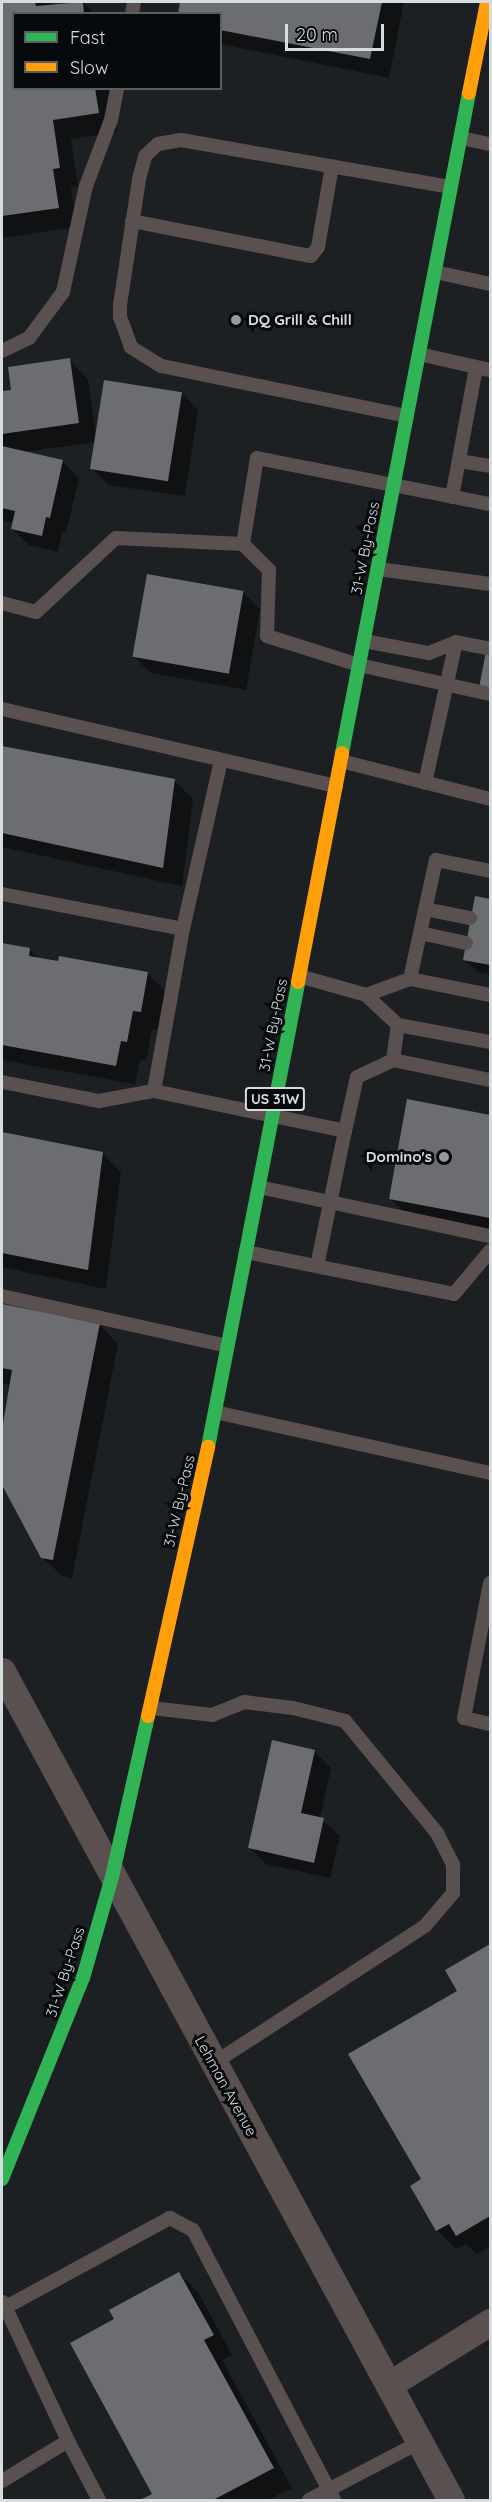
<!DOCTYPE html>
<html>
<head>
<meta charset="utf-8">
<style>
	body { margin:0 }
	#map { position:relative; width:492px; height:2502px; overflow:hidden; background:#1d2022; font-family:Quicksand,sans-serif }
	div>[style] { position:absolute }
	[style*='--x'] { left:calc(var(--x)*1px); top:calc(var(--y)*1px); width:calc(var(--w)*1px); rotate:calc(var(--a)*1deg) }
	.shadow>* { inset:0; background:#0007 }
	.building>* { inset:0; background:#6c6d70; transform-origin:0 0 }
	.lane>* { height:14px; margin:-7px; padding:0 7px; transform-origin:7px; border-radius:7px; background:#5b5050 }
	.street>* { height:27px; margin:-13.5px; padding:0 13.5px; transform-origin:13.5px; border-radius:13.5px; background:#5b5050 }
	.fast>* { height:14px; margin:-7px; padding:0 7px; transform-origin:7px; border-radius:7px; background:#30b455 }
	.slow>* { height:14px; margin:-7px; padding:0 7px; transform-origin:7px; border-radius:7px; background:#ff9f0a }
	.dots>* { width:16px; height:16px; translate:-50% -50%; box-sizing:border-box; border:3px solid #070a0c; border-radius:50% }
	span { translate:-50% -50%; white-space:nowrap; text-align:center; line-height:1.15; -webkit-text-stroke:6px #070a0c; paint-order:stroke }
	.shield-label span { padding:2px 4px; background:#070a0c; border:2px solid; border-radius:4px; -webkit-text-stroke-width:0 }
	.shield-label { font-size:14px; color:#d7dcdf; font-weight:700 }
	.poi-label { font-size:15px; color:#d7dcdf; font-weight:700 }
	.left { translate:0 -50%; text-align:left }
	.right { translate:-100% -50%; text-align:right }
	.street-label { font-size:15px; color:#d7dcdf }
	.frame { position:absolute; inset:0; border:3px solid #d7dcdf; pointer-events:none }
	.legend { position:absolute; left:12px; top:12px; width:210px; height:78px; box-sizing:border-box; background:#070a0c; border:2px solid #5a5e60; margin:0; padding:8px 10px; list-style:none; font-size:18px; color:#d7dcdf }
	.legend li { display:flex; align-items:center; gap:12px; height:30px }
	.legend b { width:30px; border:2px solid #5a5e60 }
	.scale { position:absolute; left:285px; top:24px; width:99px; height:27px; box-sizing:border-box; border:3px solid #d7dcdf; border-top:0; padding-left:8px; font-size:18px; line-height:21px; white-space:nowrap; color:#d7dcdf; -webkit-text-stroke:4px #070a0c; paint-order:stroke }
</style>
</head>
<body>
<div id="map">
	<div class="shadow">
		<i style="clip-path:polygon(2px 2px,50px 2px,51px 5px,83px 2px,95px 14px,14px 14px,14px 88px,111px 88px,117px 132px,71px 139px,78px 186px,71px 188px,77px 227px,2px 238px)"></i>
		<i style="clip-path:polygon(182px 2px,404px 2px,389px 78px,220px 44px,220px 14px,179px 14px)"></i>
		<i style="clip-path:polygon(69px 360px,88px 379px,96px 435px,182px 393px,198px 410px,185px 496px,108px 485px,92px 468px,96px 442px,24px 452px,62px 461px,79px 478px,66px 533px,62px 532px,58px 552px,29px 545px,12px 529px,14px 523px,2px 520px,2px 393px,13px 391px)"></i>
		<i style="clip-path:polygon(244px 593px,260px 609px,246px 690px,151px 673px,134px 657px)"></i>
		<i style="clip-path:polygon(2px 747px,174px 780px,193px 799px,182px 886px,2px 847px)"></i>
		<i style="clip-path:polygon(476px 898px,490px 900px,490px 974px,477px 972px,465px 959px)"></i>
		<i style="clip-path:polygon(2px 944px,29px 949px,39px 959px,147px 973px,166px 992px,159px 1030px,152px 1029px,146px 1061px,140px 1060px,135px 1084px,2px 1060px)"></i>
		<i style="clip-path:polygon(409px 1101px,490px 1116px,490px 1231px,407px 1215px,390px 1198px)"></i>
		<i style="clip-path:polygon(2px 1133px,102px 1153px,121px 1172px,106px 1289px,2px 1267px)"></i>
		<i style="clip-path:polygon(2px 1306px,99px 1324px,118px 1344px,72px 1578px,62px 1576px,42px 1557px,2px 1482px,2px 1431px,11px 1385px,2px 1383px)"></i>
		<i style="clip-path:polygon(315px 1752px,331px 1768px,320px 1818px,340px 1836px,330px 1878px,266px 1864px,249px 1847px)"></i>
		<i style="clip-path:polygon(490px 1946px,490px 2246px,477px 2254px,466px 2244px,456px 2249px,437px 2230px,412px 2186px,423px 2179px,459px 1992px,447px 1971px)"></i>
		<i style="clip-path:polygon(179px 2273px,198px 2292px,232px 2355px,222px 2360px,292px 2488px,268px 2500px,144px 2500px,154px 2495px,116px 2320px)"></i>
	</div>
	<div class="building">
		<i style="clip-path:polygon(2px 2px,35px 2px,36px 6px,83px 2px,84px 14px,14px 14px,14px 88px,95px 88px,99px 113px,53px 120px,60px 168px,53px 169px,59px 208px,2px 216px)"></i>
		<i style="clip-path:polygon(180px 2px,382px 2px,370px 59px,220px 30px,220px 14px,178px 14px)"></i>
		<i style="clip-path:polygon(70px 358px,79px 423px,2px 434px,2px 391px,11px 390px,8px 367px)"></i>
		<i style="left:104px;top:380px;width:79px;height:90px;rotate:9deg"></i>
		<i style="clip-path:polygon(2px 446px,63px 460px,50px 518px,46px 517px,42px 536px,11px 529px,15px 511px,2px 508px)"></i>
		<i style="left:147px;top:574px;width:98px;height:84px;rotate:10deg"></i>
		<i style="clip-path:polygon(488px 641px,490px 641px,490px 690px,479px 688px)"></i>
		<i style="clip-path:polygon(2px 746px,175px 779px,163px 868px,2px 833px)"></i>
		<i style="clip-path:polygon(475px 896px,490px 899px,490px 965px,463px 960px)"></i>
		<i style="clip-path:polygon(2px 943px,30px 948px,29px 956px,58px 961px,59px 956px,148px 972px,141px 1012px,133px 1011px,127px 1042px,121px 1041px,116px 1066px,2px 1045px)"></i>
		<i style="clip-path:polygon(407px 1099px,490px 1115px,490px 1218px,389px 1199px)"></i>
		<i style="clip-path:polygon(2px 1132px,103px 1152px,88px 1270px,2px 1253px)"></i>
		<i style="clip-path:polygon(2px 1304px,100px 1323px,53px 1560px,41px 1558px,2px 1485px,2px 1430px,12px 1370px,2px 1368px)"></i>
		<i style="clip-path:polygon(272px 1740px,315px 1750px,301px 1813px,324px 1818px,314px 1863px,248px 1848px)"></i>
		<i style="clip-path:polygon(490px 1944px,490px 2216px,456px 2236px,449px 2224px,436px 2231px,410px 2186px,421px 2179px,348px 2054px,457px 1991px,445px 1970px)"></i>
		<i style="clip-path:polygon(179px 2272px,214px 2335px,204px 2340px,274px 2468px,213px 2500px,140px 2500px,152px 2494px,70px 2343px,114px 2319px,109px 2310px)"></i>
	</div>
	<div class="lane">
		<i style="--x:132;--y:14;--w:12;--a:-81"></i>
		<i style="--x:461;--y:138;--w:30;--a:12"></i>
		<i style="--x:132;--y:221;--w:182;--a:11.1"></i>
		<i style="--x:311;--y:256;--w:11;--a:-52"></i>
		<i style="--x:318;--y:247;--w:82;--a:-80.2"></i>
		<i style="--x:435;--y:272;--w:56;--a:12.3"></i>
		<i style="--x:2;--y:351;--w:30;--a:-26"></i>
		<i style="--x:29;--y:338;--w:57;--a:-53.5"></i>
		<i style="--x:63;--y:292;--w:108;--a:-77.8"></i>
		<i style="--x:86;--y:186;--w:71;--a:-69.3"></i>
		<i style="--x:111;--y:120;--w:33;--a:-79"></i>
		<i style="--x:419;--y:354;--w:73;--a:12.7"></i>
		<i style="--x:407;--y:416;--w:251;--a:-168.5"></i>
		<i style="--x:161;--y:366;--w:36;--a:-148"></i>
		<i style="--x:131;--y:347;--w:32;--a:-110"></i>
		<i style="--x:120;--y:317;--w:12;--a:-90"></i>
		<i style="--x:120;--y:305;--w:127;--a:-81.4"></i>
		<i style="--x:139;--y:179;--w:24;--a:-75"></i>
		<i style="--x:145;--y:156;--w:18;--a:-43"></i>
		<i style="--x:158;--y:144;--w:23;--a:-10"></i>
		<i style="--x:181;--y:140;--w:274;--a:9.9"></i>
		<i style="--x:459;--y:461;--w:31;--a:9"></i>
		<i style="--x:452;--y:497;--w:132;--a:-79.5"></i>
		<i style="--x:243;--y:544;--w:37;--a:45"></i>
		<i style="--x:269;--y:570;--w:66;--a:91.7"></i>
		<i style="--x:267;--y:636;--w:96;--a:17.5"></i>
		<i style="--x:359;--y:665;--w:134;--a:12.5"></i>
		<i style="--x:378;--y:569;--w:113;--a:7.6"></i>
		<i style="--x:2;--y:603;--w:35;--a:15"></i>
		<i style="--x:36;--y:612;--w:109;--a:-42.8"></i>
		<i style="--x:116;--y:538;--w:127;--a:2.7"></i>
		<i style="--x:243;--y:544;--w:87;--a:-80.8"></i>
		<i style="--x:257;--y:458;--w:237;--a:11.2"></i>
		<i style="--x:364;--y:641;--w:66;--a:10.5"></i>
		<i style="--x:429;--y:653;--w:29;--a:-22"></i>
		<i style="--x:456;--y:642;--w:32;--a:11"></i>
		<i style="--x:2;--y:709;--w:343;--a:13"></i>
		<i style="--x:341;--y:761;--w:154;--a:14.3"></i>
		<i style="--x:425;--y:783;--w:144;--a:-77.6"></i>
		<i style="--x:2;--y:894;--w:184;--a:10.9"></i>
		<i style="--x:183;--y:929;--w:173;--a:-77.3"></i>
		<i style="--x:425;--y:909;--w:46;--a:11.3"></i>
		<i style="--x:420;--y:933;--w:47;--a:12.3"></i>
		<i style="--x:299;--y:976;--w:70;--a:15.8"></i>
		<i style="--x:366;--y:995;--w:44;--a:43.2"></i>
		<i style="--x:398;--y:1025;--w:94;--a:10.5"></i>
		<i style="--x:410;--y:979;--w:122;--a:-77.7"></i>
		<i style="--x:436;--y:860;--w:55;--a:11.5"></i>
		<i style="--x:366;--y:995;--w:47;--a:-20"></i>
		<i style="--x:410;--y:979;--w:82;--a:11.3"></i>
		<i style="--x:393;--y:1060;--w:35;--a:-82"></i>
		<i style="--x:2;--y:1082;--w:99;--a:11.1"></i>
		<i style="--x:99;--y:1101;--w:56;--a:-10.3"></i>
		<i style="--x:154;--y:1091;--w:165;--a:-79.9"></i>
		<i style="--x:154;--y:1091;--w:195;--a:11.8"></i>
		<i style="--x:345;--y:1131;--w:55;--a:-77.5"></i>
		<i style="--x:357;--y:1077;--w:40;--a:-25"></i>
		<i style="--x:393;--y:1060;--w:99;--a:11.7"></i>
		<i style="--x:259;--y:1187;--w:236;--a:12"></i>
		<i style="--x:246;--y:1252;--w:212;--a:11.4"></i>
		<i style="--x:454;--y:1294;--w:56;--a:-50.1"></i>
		<i style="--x:317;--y:1266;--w:138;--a:-78.3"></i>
		<i style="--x:2;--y:1296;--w:231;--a:12.5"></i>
		<i style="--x:215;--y:1412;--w:282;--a:12.5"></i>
		<i style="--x:490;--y:1583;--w:137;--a:100.9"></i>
		<i style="--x:464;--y:1718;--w:27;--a:13"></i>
		<i style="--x:151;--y:1708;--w:61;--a:6.5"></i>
		<i style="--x:212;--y:1715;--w:35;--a:-22"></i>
		<i style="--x:244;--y:1702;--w:49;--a:7"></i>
		<i style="--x:293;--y:1708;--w:54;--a:14"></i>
		<i style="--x:345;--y:1721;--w:145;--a:50.6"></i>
		<i style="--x:437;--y:1833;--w:36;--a:63"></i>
		<i style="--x:453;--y:1865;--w:28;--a:90"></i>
		<i style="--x:453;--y:1893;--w:43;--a:130.3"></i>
		<i style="--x:425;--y:1926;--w:252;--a:147"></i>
		<i style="--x:3;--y:2302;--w:153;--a:64.9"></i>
		<i style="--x:6;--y:2307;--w:187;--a:-28.5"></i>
		<i style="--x:170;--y:2218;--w:26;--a:28"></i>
		<i style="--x:193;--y:2230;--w:305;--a:62.4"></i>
		<i style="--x:2;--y:2481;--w:77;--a:-31.2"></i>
		<i style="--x:68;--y:2441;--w:67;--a:62.3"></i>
		<i style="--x:309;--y:2500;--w:125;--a:-27.6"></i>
	</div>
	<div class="street">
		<i style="--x:2;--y:1671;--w:943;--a:61.56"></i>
		<i style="--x:390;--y:2384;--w:118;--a:-31.8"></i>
	</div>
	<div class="fast">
		<i style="--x:342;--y:753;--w:672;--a:-79.11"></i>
		<i style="--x:208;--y:1447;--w:474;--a:-79"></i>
		<i style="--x:2;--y:2179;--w:217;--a:-68.1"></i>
		<i style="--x:83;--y:1978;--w:105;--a:-74"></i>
		<i style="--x:112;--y:1877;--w:165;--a:-77.4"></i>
	</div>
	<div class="slow">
		<i style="--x:469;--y:93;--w:93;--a:-78.8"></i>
		<i style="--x:298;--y:982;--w:233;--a:-79.1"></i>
		<i style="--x:148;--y:1716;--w:276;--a:-77.4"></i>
	</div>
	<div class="dots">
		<i style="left:236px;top:320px;background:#969a9d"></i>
		<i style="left:444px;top:1157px;background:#969a9d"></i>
	</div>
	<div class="shield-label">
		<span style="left:275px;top:1099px">US 31W</span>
	</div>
	<div class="poi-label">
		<span class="left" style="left:248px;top:320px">DQ Grill &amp; Chill</span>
		<span class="right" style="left:432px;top:1157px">Domino's</span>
	</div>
	<div class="street-label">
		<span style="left:365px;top:548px;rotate:-79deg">31-W By-Pass</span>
		<span style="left:273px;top:1025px;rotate:-79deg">31-W By-Pass</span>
		<span style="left:179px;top:1501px;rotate:-77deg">31-W By-Pass</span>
		<span style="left:65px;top:1972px;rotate:-72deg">31-W By-Pass</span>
		<span style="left:226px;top:2086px;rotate:61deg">Lehman Avenue</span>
	</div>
	<div class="frame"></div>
	<ul class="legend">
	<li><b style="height:8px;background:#30b455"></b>Fast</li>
	<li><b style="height:8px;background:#ff9f0a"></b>Slow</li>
	</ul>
	<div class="scale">20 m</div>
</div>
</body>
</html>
